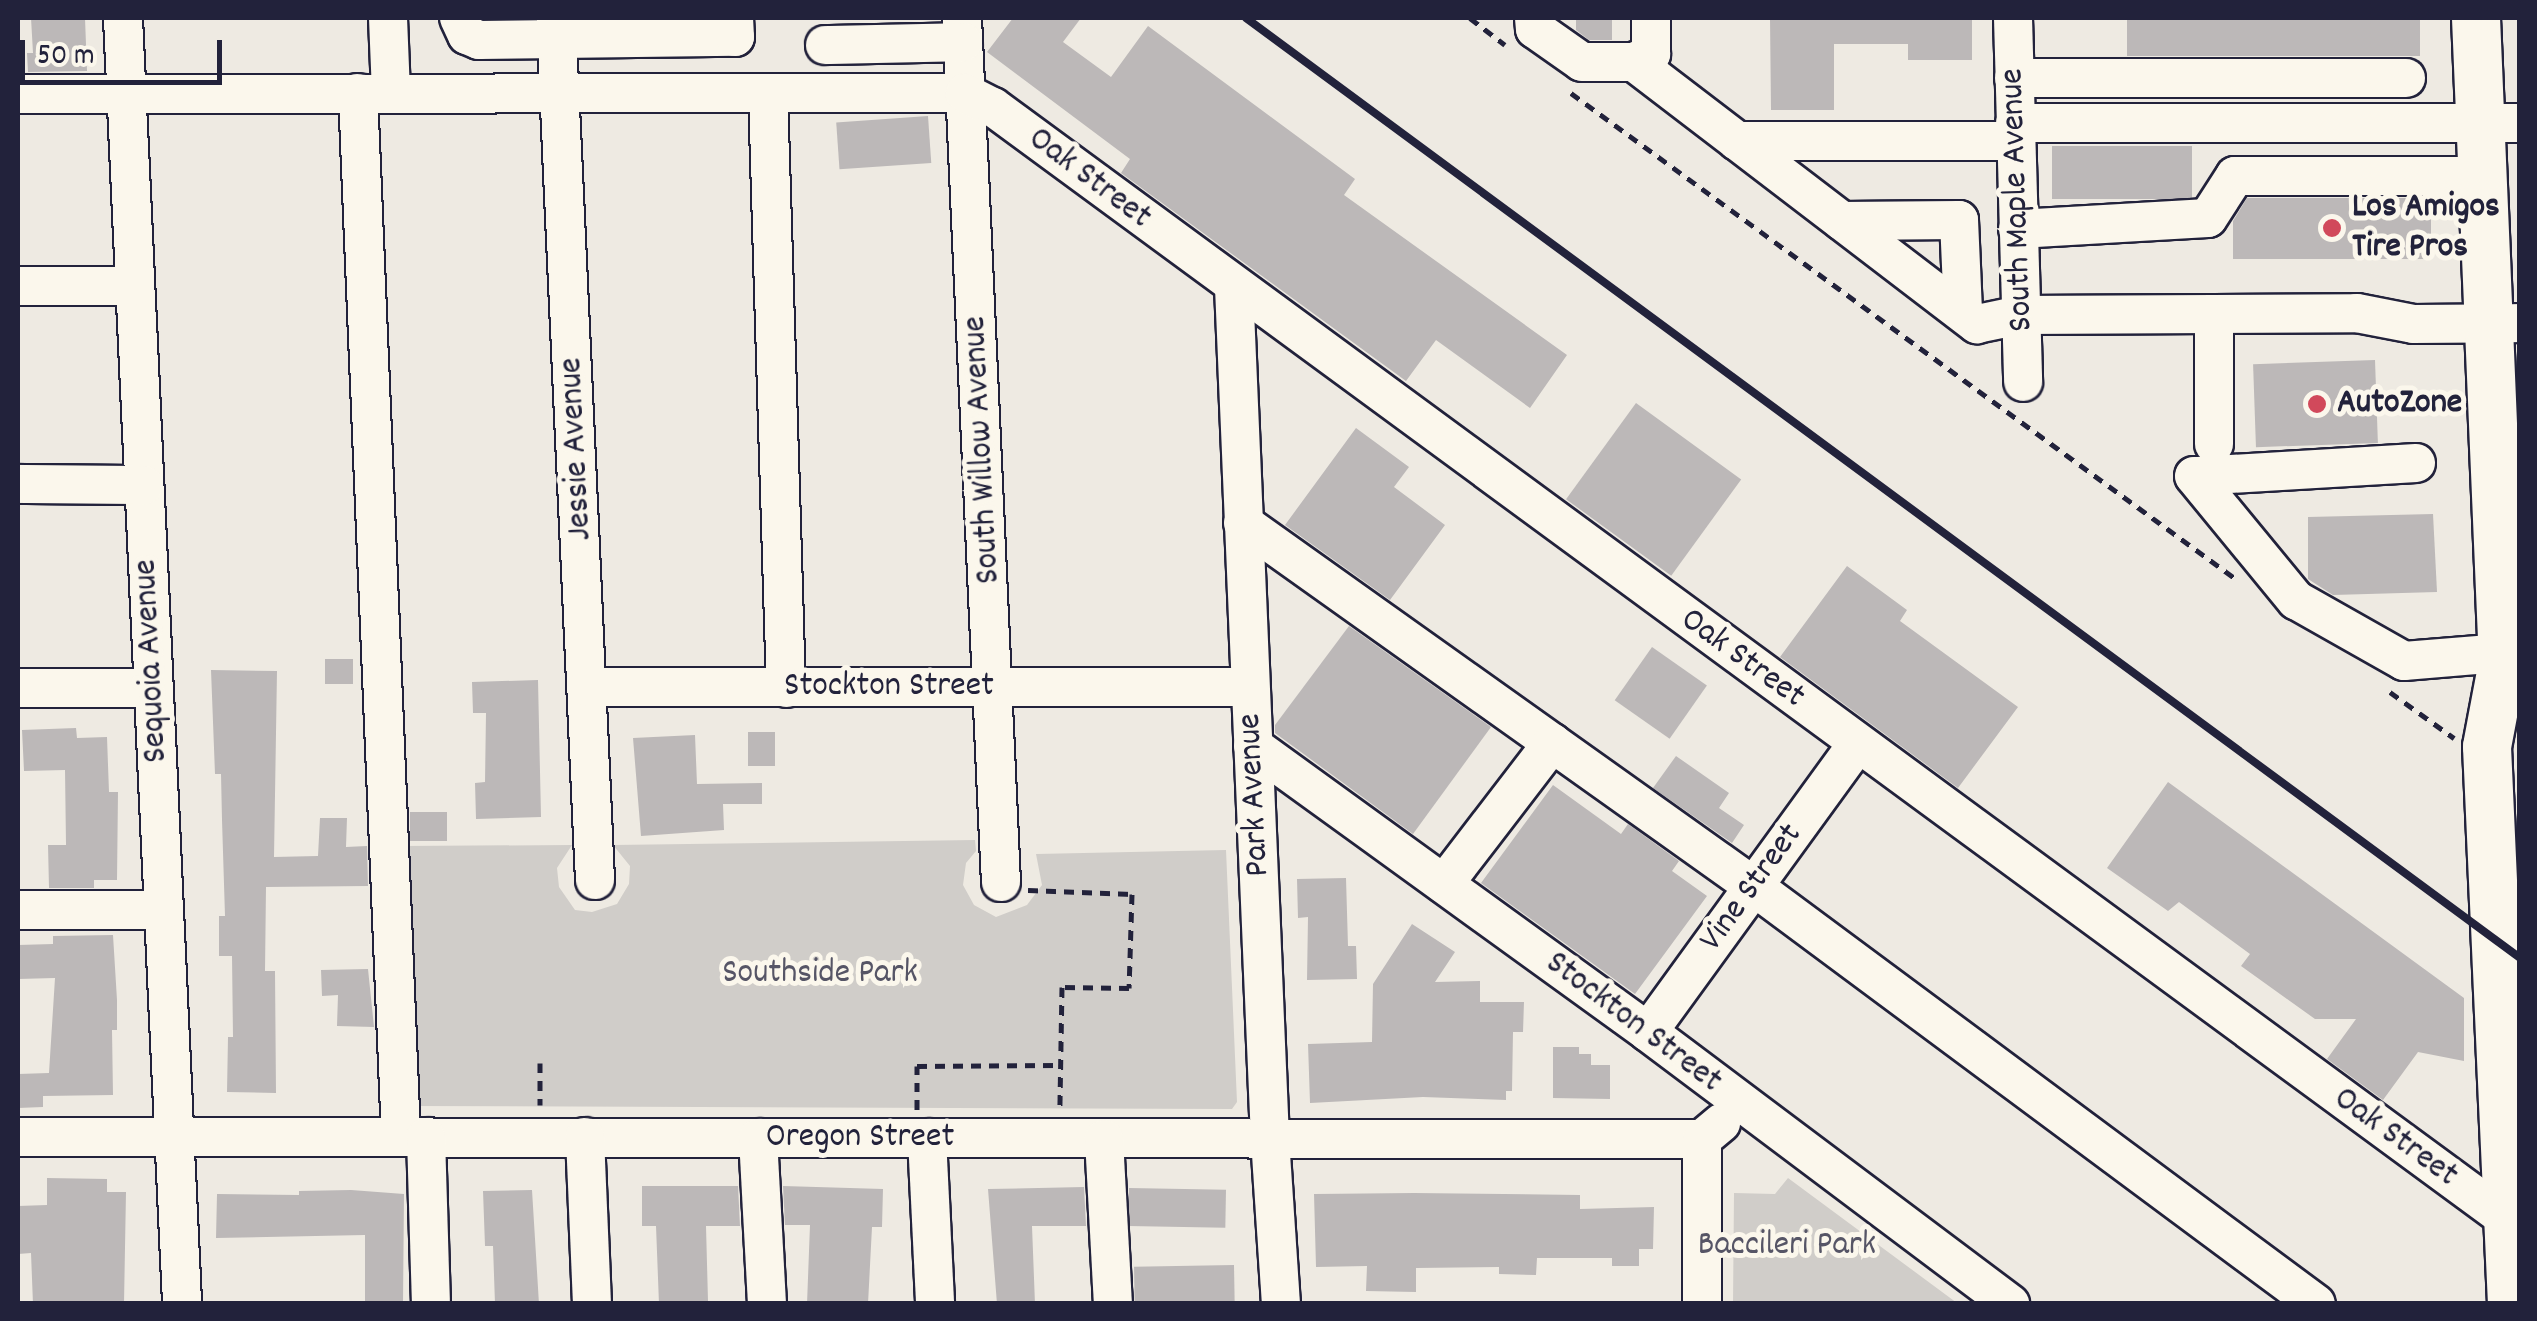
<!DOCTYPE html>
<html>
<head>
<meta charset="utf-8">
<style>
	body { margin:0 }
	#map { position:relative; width:2537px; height:1321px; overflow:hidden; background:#eeeae2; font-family:Dekko,sans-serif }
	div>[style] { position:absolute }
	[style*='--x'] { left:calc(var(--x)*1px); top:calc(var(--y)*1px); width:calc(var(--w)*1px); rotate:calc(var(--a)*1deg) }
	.green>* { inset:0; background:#d0cdc9 }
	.building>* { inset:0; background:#bcb8b8; transform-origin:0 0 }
	.path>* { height:5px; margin-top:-2.5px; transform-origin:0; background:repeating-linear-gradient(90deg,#22223b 0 10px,transparent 0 18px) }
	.roads { filter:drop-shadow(2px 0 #22223b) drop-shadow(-2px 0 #22223b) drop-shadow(0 2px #22223b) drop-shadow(0 -2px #22223b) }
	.minor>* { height:38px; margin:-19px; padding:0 19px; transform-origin:19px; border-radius:19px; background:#fbf7ec }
	.major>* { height:48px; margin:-24px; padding:0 24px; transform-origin:24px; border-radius:24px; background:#fbf7ec }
	.rail>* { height:8px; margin:-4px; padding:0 4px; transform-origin:4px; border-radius:4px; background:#22223b }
	.dots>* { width:28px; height:28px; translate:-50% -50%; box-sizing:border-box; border:5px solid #fbf7ec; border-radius:50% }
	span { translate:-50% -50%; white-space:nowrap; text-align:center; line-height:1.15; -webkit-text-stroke:10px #fbf7ec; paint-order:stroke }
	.street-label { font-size:35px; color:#22223b }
	.poi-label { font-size:35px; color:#22223b; font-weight:700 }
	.left { translate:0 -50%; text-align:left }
	.park-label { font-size:35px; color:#565566 }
	.frame { position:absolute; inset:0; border:20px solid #22223b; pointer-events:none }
	.scale { position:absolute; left:20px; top:40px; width:202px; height:45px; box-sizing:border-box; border:5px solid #22223b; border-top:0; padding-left:12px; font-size:30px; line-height:35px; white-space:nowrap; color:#22223b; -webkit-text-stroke:8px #fbf7ec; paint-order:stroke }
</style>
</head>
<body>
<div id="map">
	<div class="green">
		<i style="clip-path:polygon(975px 840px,976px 851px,966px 863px,963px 885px,974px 905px,996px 917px,1027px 905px,1042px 885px,1036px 854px,1226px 850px,1237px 1102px,1232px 1109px,410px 1106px,403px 846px,572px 845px,557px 868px,559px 887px,575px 910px,592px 912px,617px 904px,629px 884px,630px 866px,613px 845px)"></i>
		<i style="clip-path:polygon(1788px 1178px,1957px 1303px,1733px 1303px,1734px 1193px,1775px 1194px)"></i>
	</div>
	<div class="building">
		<i style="clip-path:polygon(31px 18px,85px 18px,87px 71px,28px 72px,27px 53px,33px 53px)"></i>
		<i style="clip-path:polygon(1013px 18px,1081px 18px,1063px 42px,1111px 77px,1148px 26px,1355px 179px,1344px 195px,1567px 355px,1530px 408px,1436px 340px,1406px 381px,1121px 173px,1130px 159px,987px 52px)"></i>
		<i style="clip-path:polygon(1576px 18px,1612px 18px,1612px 40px,1589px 40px,1576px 30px)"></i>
		<i style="clip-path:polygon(1770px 18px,1972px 18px,1972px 60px,1908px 60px,1908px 44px,1834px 44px,1834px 110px,1771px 110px)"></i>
		<i style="left:2127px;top:18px;width:293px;height:38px"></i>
		<i style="left:928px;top:116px;width:47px;height:92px;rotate:86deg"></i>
		<i style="left:2052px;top:146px;width:140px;height:53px"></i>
		<i style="clip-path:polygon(2247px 198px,2431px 198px,2431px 259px,2233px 259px,2233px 221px)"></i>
		<i style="left:2375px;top:360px;width:83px;height:122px;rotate:88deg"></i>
		<i style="left:1636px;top:403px;width:130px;height:119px;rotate:36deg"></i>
		<i style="clip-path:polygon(1356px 428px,1409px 467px,1394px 487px,1445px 525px,1390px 600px,1285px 525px)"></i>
		<i style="clip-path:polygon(2433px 514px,2437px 592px,2333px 595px,2308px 579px,2308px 517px)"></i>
		<i style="clip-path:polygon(1847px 566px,1907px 610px,1900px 621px,2018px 707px,1958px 788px,1780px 657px)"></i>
		<i style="clip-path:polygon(1349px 626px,1491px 727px,1413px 834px,1275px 733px,1275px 725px)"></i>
		<i style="left:1652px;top:647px;width:67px;height:65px;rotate:35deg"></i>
		<i style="left:325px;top:659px;width:28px;height:25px"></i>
		<i style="clip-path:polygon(211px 670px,277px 671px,274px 857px,318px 856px,320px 818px,347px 818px,346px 847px,367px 846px,368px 886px,266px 887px,265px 971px,275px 971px,276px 1093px,227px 1092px,228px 1037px,233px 1037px,232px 956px,219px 956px,219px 916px,225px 916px,222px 820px,221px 774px,215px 774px)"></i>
		<i style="clip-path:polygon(538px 680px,541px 817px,476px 819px,475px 783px,485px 782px,486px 713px,473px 713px,472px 682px)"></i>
		<i style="clip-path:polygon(76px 728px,77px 738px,107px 737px,109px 792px,118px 792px,117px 880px,94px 880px,94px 888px,49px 888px,48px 845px,66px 845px,65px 770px,24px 771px,22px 730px)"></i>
		<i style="left:748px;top:732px;width:27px;height:34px"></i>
		<i style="clip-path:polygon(695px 735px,697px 784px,762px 783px,762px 804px,723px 804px,724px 830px,641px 836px,633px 738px)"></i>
		<i style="clip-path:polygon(1676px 756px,1729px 793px,1719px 808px,1744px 825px,1732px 843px,1653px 788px)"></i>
		<i style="clip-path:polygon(2168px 782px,2464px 998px,2464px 1061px,2418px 1052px,2383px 1100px,2327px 1059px,2356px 1019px,2315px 1019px,2241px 966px,2250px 954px,2179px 902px,2168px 911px,2107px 868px)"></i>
		<i style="clip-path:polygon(1553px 785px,1621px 834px,1628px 824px,1679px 861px,1672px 871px,1707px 896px,1635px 994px,1481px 883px)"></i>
		<i style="left:410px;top:812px;width:37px;height:29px"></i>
		<i style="clip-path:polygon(1346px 878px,1348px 946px,1356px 946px,1357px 979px,1307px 980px,1308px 917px,1298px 918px,1297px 879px)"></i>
		<i style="clip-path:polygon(1412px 924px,1455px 952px,1435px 982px,1480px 981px,1480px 1002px,1524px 1002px,1523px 1032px,1513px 1032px,1512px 1091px,1506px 1091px,1506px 1100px,1423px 1097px,1310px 1103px,1308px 1044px,1372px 1042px,1373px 984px)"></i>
		<i style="clip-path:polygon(113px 935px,117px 1000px,117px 1030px,112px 1030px,113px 1095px,43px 1096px,43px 1107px,18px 1108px,18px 1074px,49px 1073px,55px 978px,18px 979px,18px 945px,53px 944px,53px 936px)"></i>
		<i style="clip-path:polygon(368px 969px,374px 1027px,337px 1026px,338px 995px,322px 996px,321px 970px)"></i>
		<i style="clip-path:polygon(1553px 1047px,1579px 1047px,1579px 1054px,1591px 1054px,1591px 1065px,1610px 1065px,1610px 1099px,1553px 1098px)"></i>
		<i style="clip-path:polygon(47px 1178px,107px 1179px,107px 1192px,126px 1192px,124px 1304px,33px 1304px,31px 1253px,18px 1254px,18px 1206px,47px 1205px)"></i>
		<i style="clip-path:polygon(642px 1186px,738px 1186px,740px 1226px,706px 1226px,708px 1301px,659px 1304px,656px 1226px,642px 1226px)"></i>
		<i style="clip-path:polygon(783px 1186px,883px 1189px,882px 1227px,872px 1227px,868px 1304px,807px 1304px,810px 1225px,785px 1225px)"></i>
		<i style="clip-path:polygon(1084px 1187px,1086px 1226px,1032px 1226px,1035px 1304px,997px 1304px,988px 1189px)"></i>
		<i style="left:1129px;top:1188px;width:97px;height:38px;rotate:1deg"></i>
		<i style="clip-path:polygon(351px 1190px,404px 1194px,403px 1304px,365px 1304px,365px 1235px,216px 1238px,217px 1194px,299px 1195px,299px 1191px)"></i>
		<i style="clip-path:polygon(532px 1190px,539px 1304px,495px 1304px,493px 1246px,485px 1246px,483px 1191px)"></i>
		<i style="clip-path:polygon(1414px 1193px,1580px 1195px,1580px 1209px,1654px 1207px,1653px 1249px,1639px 1249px,1639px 1266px,1612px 1266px,1612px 1258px,1537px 1258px,1536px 1275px,1499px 1274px,1499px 1267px,1416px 1268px,1416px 1292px,1366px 1291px,1367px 1266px,1316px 1267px,1314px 1194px)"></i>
		<i style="left:1234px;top:1265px;width:39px;height:100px;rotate:89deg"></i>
	</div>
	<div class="path">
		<i style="--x:1470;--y:18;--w:44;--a:37.6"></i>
		<i style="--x:1571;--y:93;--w:824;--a:36.16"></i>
		<i style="--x:2390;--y:692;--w:79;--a:35.7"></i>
		<i style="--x:1028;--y:890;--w:104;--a:2.2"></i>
		<i style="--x:1132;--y:894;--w:94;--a:91.8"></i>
		<i style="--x:1129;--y:988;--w:67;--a:-179.1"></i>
		<i style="--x:1062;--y:987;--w:119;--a:91"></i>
		<i style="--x:540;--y:1063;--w:42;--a:90"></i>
		<i style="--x:917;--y:1110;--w:44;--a:-90"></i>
		<i style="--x:917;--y:1066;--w:144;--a:-0.4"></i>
	</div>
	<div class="roads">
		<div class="minor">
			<i style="--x:123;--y:18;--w:1287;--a:87.37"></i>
			<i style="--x:388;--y:18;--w:75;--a:87.7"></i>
			<i style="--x:459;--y:18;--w:19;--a:65"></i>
			<i style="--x:467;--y:35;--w:13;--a:23"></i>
			<i style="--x:479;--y:40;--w:256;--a:-0.7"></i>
			<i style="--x:735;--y:37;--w:19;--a:-93"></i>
			<i style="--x:556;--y:18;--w:863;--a:87.41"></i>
			<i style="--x:962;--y:18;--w:865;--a:87.42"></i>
			<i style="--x:1534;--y:18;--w:11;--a:85"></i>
			<i style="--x:1535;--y:29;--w:57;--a:35.1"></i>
			<i style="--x:1582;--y:62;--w:52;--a:0"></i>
			<i style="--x:1634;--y:62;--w:19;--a:-25"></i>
			<i style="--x:1651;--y:54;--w:36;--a:-90"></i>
			<i style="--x:2013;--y:18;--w:364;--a:88.4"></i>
			<i style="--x:825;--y:45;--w:138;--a:-1.2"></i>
			<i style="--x:1634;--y:62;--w:432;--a:37.4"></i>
			<i style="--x:1977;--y:324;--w:45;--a:-11.6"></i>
			<i style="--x:2021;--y:315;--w:336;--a:-0.3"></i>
			<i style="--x:2357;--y:313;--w:57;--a:11.1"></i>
			<i style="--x:2413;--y:324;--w:107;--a:-0.5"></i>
			<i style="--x:2014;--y:78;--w:392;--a:0"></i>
			<i style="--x:358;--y:93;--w:1045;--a:87.64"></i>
			<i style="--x:768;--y:93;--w:595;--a:88.27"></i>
			<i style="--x:18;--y:94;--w:947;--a:-0.06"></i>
			<i style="--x:965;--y:93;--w:31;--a:27"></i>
			<i style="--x:993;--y:107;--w:1883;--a:36.3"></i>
			<i style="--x:2511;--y:1222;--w:9;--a:0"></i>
			<i style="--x:2015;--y:123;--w:505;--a:0"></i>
			<i style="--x:1737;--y:141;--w:279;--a:0"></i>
			<i style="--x:1842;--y:221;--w:117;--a:-0.5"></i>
			<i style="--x:1959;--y:220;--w:92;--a:87.5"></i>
			<i style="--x:2018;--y:229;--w:190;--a:-3.3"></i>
			<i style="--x:2208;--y:218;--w:50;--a:-57.3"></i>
			<i style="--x:2235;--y:176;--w:247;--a:0"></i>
			<i style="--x:18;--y:286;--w:116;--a:0"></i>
			<i style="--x:1234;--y:287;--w:853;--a:87.58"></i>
			<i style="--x:1270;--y:1139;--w:165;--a:86.2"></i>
			<i style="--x:2214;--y:314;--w:130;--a:90"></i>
			<i style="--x:2416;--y:463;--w:222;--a:176.6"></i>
			<i style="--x:2194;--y:476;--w:161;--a:50.6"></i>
			<i style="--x:2296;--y:600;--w:124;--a:29.5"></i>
			<i style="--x:2404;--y:661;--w:98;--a:-4.7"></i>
			<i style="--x:18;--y:484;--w:126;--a:0.5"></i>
			<i style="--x:1243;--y:523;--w:626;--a:35.44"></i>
			<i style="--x:1753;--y:886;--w:701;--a:36.59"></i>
			<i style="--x:588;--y:687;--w:662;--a:0"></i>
			<i style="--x:18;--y:688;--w:135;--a:0"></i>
			<i style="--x:1253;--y:746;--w:488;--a:35.9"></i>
			<i style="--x:1648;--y:1032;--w:453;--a:36.9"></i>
			<i style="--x:1444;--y:884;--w:178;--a:-52.5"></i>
			<i style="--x:18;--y:910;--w:145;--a:0"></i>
			<i style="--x:1648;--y:1032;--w:356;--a:-54"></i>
			<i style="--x:18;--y:1137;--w:1684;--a:0.07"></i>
			<i style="--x:426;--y:1137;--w:167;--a:88.3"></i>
			<i style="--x:585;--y:1137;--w:167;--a:87.6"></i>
			<i style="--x:758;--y:1138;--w:166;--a:86.9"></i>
			<i style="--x:927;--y:1138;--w:166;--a:87.2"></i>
			<i style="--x:1104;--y:1139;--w:165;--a:86.9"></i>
			<i style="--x:1702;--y:1304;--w:165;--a:-90"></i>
			<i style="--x:1702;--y:1139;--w:25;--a:-40"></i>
		</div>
		<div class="major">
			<i style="--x:2476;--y:18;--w:645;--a:87.6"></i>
			<i style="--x:2503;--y:662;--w:86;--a:100.7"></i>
			<i style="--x:2487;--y:747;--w:558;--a:87.43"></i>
		</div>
	</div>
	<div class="rail">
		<i style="--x:1246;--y:18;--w:1583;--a:36.42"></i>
	</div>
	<div class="dots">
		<i style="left:2332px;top:228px;background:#d1495b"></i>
		<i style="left:2317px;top:404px;background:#d1495b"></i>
	</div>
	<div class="street-label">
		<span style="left:1089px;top:179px;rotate:37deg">Oak Street</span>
		<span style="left:2018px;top:200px;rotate:-92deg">South Maple Avenue</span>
		<span style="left:577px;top:449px;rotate:-93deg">Jessie Avenue</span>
		<span style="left:983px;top:450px;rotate:-93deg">South Willow Avenue</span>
		<span style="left:1742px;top:659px;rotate:36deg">Oak Street</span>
		<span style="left:152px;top:661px;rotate:-93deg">Sequoia Avenue</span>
		<span style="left:889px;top:687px">Stockton Street</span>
		<span style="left:1255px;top:795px;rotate:-93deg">Park Avenue</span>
		<span style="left:1752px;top:888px;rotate:-54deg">Vine Street</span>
		<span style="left:1633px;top:1023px;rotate:37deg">Stockton Street</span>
		<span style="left:860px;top:1138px">Oregon Street</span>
		<span style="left:2395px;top:1138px;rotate:36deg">Oak Street</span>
	</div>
	<div class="poi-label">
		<span class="left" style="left:2352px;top:228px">Los Amigos<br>Tire Pros</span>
		<span class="left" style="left:2337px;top:404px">AutoZone</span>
	</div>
	<div class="park-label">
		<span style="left:820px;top:974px">Southside Park</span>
		<span style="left:1787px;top:1246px">Baccileri Park</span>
	</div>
	<div class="frame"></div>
	<div class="scale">50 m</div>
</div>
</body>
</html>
